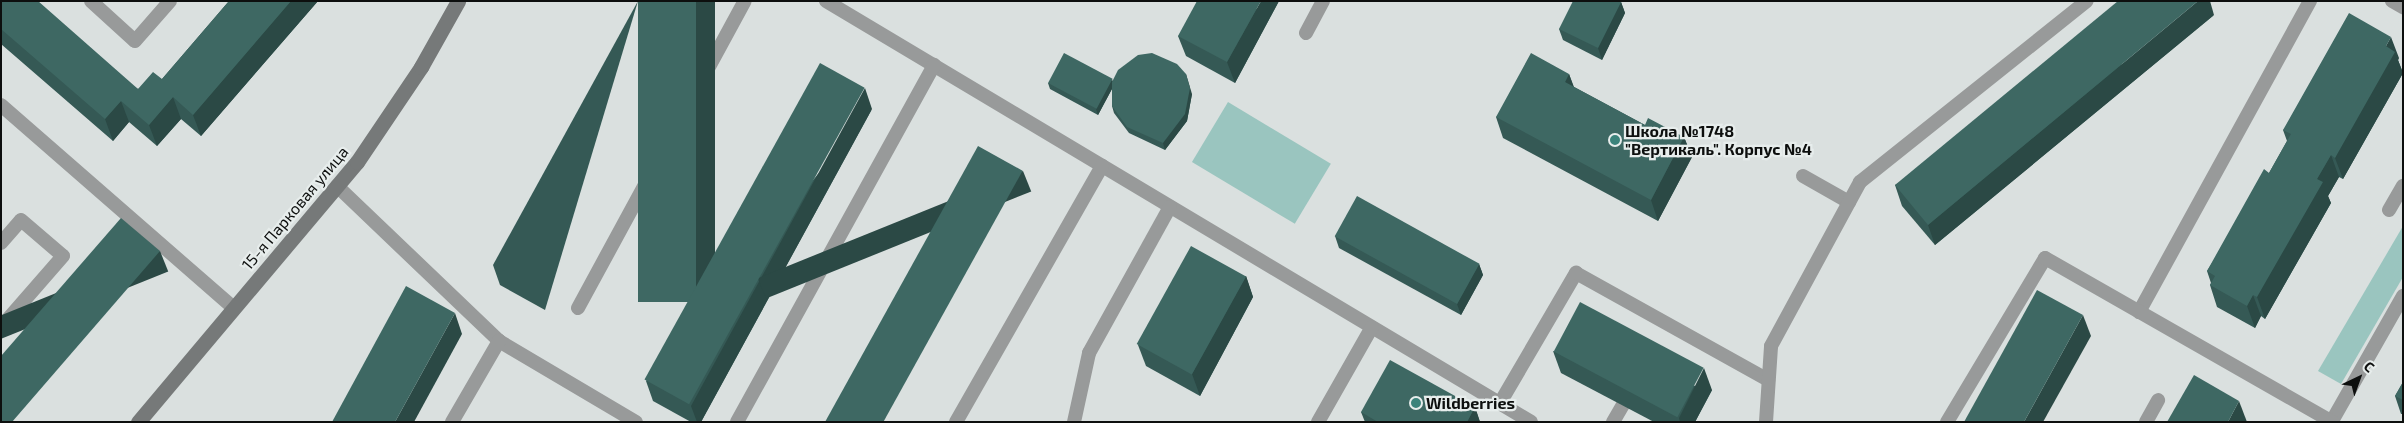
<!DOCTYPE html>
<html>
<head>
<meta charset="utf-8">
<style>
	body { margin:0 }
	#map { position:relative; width:2404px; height:423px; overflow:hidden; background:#dae0df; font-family:"Exo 2",sans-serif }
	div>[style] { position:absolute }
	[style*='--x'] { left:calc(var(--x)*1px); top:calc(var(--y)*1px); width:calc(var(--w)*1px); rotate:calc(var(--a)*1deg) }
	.green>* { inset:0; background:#9ac5bf; transform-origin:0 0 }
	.lane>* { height:14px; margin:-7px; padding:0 7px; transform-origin:7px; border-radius:7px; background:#989a9a }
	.secondary>* { height:15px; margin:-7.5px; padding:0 7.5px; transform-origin:7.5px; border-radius:7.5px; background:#767979 }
	.wall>* { inset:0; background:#355955 }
	.shaded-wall>* { inset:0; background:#2b4945; transform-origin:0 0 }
	.building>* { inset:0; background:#3e6863; transform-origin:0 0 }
	.dots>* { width:14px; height:14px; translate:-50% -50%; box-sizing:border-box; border:2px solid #e7edec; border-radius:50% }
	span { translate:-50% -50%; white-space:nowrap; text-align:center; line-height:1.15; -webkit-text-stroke:4.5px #e7edec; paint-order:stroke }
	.poi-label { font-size:16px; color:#0d0f0e; font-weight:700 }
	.left { translate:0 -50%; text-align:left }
	.street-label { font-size:16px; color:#0d0f0e }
	.frame { position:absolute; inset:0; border:2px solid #0d0f0e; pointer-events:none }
	.north { position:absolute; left:2334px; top:353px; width:50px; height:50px; -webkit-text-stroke:4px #e7edec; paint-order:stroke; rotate:42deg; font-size:14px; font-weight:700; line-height:20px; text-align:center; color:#0d0f0e }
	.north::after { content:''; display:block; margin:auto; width:18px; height:22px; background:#0d0f0e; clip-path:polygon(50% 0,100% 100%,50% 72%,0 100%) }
</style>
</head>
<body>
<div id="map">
	<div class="green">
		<i style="left:1228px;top:102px;width:120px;height:70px;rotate:31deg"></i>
		<i style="clip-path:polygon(2403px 226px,2403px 277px,2341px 384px,2318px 371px)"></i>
	</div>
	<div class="lane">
		<i style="--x:91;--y:1;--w:59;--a:42.3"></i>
		<i style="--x:135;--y:41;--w:53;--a:-48.8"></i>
		<i style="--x:826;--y:1;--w:821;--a:30.84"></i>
		<i style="--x:2392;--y:1;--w:13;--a:29"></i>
		<i style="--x:1306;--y:33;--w:36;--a:-62"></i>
		<i style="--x:1;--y:105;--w:309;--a:41.1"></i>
		<i style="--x:1803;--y:176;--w:53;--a:29.5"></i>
		<i style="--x:337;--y:186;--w:224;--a:43.7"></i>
		<i style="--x:499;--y:341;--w:159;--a:30.6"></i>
		<i style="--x:2389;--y:210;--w:28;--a:-60"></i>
		<i style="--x:1;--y:243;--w:30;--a:-49"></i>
		<i style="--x:21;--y:220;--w:55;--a:40.6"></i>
		<i style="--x:63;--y:256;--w:94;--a:131.1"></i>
		<i style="--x:578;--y:308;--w:349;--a:-61.5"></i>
		<i style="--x:2139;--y:312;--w:355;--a:-61.2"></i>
		<i style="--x:1500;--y:403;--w:151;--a:-59.7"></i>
		<i style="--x:1576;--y:273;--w:220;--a:29.1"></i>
		<i style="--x:2332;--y:421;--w:144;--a:-60.4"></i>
		<i style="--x:452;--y:422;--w:94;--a:-59.9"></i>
		<i style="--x:737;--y:422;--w:408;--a:-61.1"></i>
		<i style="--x:956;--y:422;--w:295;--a:-60.3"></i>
		<i style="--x:1074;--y:422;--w:71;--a:-77.7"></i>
		<i style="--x:1089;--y:353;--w:167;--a:-61"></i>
		<i style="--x:1318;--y:422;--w:109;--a:-60.4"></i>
		<i style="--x:1613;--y:422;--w:20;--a:-60"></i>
		<i style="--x:1766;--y:422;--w:76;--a:-86.2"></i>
		<i style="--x:1771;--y:346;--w:187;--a:-61.5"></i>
		<i style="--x:1860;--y:182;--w:290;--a:-38.6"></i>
		<i style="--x:1947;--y:422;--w:191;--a:-59.1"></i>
		<i style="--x:2045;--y:258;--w:331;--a:29.7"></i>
		<i style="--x:2146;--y:422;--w:25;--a:-61"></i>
	</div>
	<div class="secondary">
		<i style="--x:138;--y:422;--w:340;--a:-49.9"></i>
		<i style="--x:357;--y:162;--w:115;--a:-56"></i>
		<i style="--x:421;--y:67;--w:76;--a:-60.7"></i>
	</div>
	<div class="wall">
		<i style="clip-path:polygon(1px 1px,138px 89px,162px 79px,229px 1px,318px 1px,201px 136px,181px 119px,157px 146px,129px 122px,113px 141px,1px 44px)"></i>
		<i style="clip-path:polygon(638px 1px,545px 310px,500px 285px,493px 265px)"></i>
		<i style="clip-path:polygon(1279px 1px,1235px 83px,1186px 56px,1178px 36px)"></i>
		<i style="clip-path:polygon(1621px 2px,1625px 13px,1602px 60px,1563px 40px,1559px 29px)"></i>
		<i style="clip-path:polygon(2214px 15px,1935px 245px,1902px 206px,1895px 185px)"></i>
		<i style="clip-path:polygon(2399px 58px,2398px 60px,2403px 73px,2343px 179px,2339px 177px,2328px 196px,2331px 203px,2265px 319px,2261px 316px,2255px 328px,2217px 307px,2210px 285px,2211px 283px,2207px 271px,2269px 173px,2287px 141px,2283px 130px)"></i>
		<i style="clip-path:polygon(1569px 74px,1574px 87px,1645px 125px,1684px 137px,1692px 157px,1658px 221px,1503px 138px,1496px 117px)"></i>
		<i style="clip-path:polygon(1112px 81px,1192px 94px,1187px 121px,1165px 150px,1129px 133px,1114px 113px,1112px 106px,1112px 89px,1098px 115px,1050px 89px,1048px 83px)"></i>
		<i style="clip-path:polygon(872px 109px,701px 422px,691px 422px,653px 401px,646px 381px)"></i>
		<i style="clip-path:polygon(1335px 236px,1479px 264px,1483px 275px,1461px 315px,1339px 248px)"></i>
		<i style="clip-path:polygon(1246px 276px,1253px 297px,1200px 396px,1146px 366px,1138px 345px)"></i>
		<i style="clip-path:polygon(1553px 351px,1712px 390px,1695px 422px,1654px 422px,1561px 373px)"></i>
		<i style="clip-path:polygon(2403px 382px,2403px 414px,2401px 414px,2395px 396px)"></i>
		<i style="clip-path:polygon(1475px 407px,1480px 422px,1365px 422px,1361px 412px)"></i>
	</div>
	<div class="shaded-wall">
		<i style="clip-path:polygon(291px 1px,318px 1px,201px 136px,193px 115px)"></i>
		<i style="left:696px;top:1px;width:19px;height:329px"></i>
		<i style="clip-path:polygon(1261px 1px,1279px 1px,1235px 83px,1227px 62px)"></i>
		<i style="clip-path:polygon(2198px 1px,2210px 1px,2214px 15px,1935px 245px,1928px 225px)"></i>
		<i style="clip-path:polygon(1621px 2px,1625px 13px,1602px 60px,1598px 48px)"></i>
		<i style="clip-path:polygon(2391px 37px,2399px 58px,2398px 60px,2403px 73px,2343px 179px,2335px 158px,2386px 46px)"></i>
		<i style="clip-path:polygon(1186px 74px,1192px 94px,1187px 121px,1165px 150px,1163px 143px)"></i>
		<i style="clip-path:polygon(1569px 74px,1576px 94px,1565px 82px)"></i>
		<i style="clip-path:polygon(1112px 79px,1114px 85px,1098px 115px,1096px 109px)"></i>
		<i style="clip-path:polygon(865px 88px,872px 109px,701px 422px,697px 422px,691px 406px)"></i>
		<i style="clip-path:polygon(173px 97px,181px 119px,157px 146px,149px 125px)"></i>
		<i style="clip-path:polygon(121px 101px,129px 122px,113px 141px,105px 119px)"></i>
		<i style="clip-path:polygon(1684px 137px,1692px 157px,1658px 221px,1651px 200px)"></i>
		<i style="clip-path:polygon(2331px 155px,2339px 177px,2328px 196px,2331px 203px,2265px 319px,2257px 297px,2317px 179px)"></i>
		<i style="left:1023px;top:171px;width:22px;height:286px;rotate:68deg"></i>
		<i style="left:160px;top:251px;width:22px;height:226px;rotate:68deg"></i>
		<i style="clip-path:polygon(1479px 264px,1483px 275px,1461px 315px,1457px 304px)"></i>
		<i style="clip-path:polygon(1246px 276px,1253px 297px,1200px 396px,1192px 374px)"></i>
		<i style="clip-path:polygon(2253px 295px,2261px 316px,2255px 328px,2247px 306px)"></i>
		<i style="clip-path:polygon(455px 313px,462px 334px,414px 422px,395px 422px)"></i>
		<i style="clip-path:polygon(2083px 315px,2091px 336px,2043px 422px,2024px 422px)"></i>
		<i style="clip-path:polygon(1704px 368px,1712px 390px,1695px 422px,1680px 422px,1679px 418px)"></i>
		<i style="clip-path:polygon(2239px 401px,2247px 422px,2228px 422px)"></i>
		<i style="clip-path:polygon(1475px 407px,1480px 422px,1467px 422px)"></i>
	</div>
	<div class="building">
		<i style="clip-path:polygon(1px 1px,38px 1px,138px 89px,153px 72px,162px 79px,229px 1px,291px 1px,193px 115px,173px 97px,149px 125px,121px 101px,105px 119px,1px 29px)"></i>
		<i style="left:638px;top:1px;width:58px;height:301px"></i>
		<i style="clip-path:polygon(1197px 1px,1261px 1px,1227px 62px,1178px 36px)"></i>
		<i style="clip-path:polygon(1573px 1px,1621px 2px,1598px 48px,1559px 29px)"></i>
		<i style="clip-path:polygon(2118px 1px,2198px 1px,1928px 225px,1895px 185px)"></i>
		<i style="clip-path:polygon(2349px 13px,2391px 37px,2386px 46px,2395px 52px,2335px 158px,2331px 155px,2317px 179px,2323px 182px,2257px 297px,2253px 295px,2247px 306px,2210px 285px,2215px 276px,2207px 271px,2264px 169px,2269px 173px,2291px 134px,2283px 130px)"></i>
		<i style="left:1064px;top:53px;width:55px;height:34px;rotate:28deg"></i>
		<i style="clip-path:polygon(1152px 53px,1177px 64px,1186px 74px,1190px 88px,1185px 114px,1163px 143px,1127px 127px,1112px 106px,1112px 82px,1118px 70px,1138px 55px)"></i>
		<i style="clip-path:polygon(1531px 53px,1569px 74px,1565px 82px,1645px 125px,1648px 118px,1684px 137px,1651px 200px,1496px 117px)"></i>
		<i style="left:820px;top:63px;width:51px;height:362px;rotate:29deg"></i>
		<i style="left:978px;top:146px;width:51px;height:315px;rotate:29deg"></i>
		<i style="left:1357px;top:196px;width:140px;height:46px;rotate:29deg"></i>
		<i style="clip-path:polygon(121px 218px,160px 251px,12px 422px,1px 422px,1px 356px)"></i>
		<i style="left:1191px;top:246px;width:63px;height:112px;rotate:29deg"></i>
		<i style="clip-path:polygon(406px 286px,455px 313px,395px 422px,332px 422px)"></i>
		<i style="clip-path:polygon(2037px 290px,2083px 315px,2024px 422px,1964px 422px)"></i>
		<i style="left:1580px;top:302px;width:140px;height:56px;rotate:28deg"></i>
		<i style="clip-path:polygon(1390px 360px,1475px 407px,1467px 422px,1378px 422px,1361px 412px)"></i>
		<i style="clip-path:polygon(2194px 375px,2239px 401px,2228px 422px,2167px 422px)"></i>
		<i style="clip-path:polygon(2403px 382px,2403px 400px,2395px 396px)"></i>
	</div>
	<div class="dots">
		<i style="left:1615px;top:140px;background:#3c837b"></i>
		<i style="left:1416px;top:403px;background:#3c837b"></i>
	</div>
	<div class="poi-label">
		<span class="left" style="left:1625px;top:140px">Школа №1748<br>"Вертикаль". Корпус №4</span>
		<span class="left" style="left:1426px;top:403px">Wildberries</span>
	</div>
	<div class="street-label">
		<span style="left:295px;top:208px;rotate:-50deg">15-я Парковая улица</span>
	</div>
	<div class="frame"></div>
	<div class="north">С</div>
</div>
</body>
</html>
